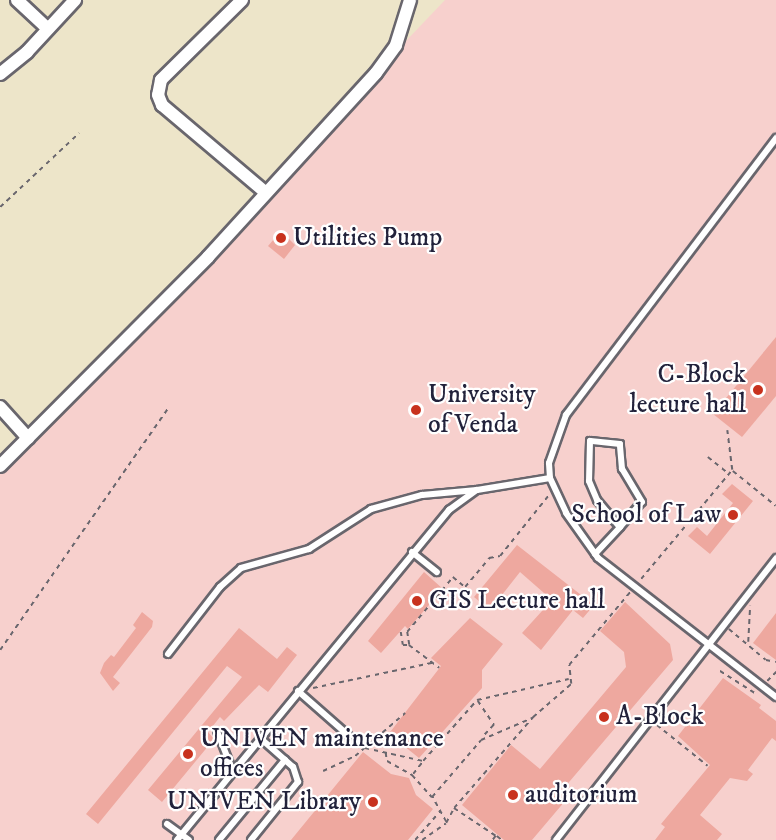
<!DOCTYPE html>
<html>
<head>
<meta charset="utf-8">
<style>
	body { margin:0 }
	#map { position:relative; width:776px; height:840px; overflow:hidden; background:#ede5c9; font-family:"IM FELL DW Pica",serif }
	div>[style] { position:absolute }
	[style*='--x'] { left:calc(var(--x)*1px); top:calc(var(--y)*1px); width:calc(var(--w)*1px); rotate:calc(var(--a)*1deg) }
	.built>* { inset:0; background:#f7d0cd }
	.building>* { inset:0; background:#eea89f }
	.path>* { height:1.5px; margin-top:-0.75px; transform-origin:0; background:repeating-linear-gradient(90deg,#69666d 0 4.5px,transparent 0 9px) }
	.roads { filter:drop-shadow(2px 0 #69666d) drop-shadow(-2px 0 #69666d) drop-shadow(0 2px #69666d) drop-shadow(0 -2px #69666d) }
	.service>* { height:6px; margin:-3px; padding:0 3px; transform-origin:3px; border-radius:3px; background:#fff }
	.minor>* { height:12px; margin:-6px; padding:0 6px; transform-origin:6px; border-radius:6px; background:#fff }
	.dots>* { width:16px; height:16px; translate:-50% -50%; box-sizing:border-box; border:3px solid #fff; border-radius:50% }
	span { translate:-50% -50%; white-space:nowrap; text-align:center; line-height:1.15; -webkit-text-stroke:4.5px #fff; paint-order:stroke }
	.poi-label { font-size:26px; color:#22223b }
	.left { translate:0 -50%; text-align:left }
	.right { translate:-100% -50%; text-align:right }
</style>
</head>
<body>
<div id="map">
	<div class="built">
		<i style="clip-path:polygon(445px 0,776px 0,776px 840px,0 840px,0 467px)"></i>
	</div>
	<div class="building">
		<i style="clip-path:polygon(281px 231px,295px 245px,284px 259px,268px 246px)"></i>
		<i style="clip-path:polygon(776px 337px,776px 396px,742px 437px,713px 414px)"></i>
		<i style="clip-path:polygon(732px 484px,753px 501px,710px 554px,688px 536px,697px 527px,707px 536px,733px 503px,722px 494px)"></i>
		<i style="clip-path:polygon(517px 545px,594px 605px,583px 618px,573px 610px,541px 650px,522px 633px,552px 600px,520px 572px,490px 610px,474px 597px)"></i>
		<i style="clip-path:polygon(424px 572px,443px 589px,408px 629px,405px 626px,381px 653px,368px 641px)"></i>
		<i style="clip-path:polygon(625px 602px,670px 644px,673px 660px,564px 788px,571px 794px,532px 840px,504px 840px,462px 805px,511px 745px,540px 769px,626px 667px,624px 652px,600px 631px)"></i>
		<i style="clip-path:polygon(142px 612px,153px 621px,152px 627px,113px 677px,120px 683px,113px 691px,100px 673px,104px 663px,111px 655px,114px 657px,136px 628px,133px 625px)"></i>
		<i style="clip-path:polygon(776px 613px,776px 660px,753px 643px)"></i>
		<i style="clip-path:polygon(470px 618px,503px 644px,482px 670px,482px 688px,419px 758px,399px 742px,394px 748px,384px 740px,441px 666px,431px 658px)"></i>
		<i style="clip-path:polygon(239px 628px,277px 659px,287px 647px,297px 655px,268px 692px,259px 685px,224px 721px,220px 717px,208px 732px,214px 739px,162px 802px,148px 790px,242px 677px,227px 666px,98px 824px,86px 814px)"></i>
		<i style="clip-path:polygon(723px 678px,761px 705px,759px 708px,776px 721px,776px 741px,772px 738px,748px 770px,753px 774px,747px 781px,730px 778px,700px 815px,722px 834px,717px 840px,655px 840px,665px 827px,661px 824px,710px 765px,678px 736px)"></i>
		<i style="clip-path:polygon(363px 752px,391px 774px,409px 778px,416px 795px,433px 809px,408px 840px,291px 840px)"></i>
	</div>
	<div class="path">
		<i style="--x:0;--y:207;--w:108;--a:-43.1"></i>
		<i style="--x:708;--y:457;--w:26;--a:39"></i>
		<i style="--x:733;--y:471;--w:55;--a:39.1"></i>
		<i style="--x:641;--y:579;--w:142;--a:-50.1"></i>
		<i style="--x:732;--y:470;--w:40;--a:-97.1"></i>
		<i style="--x:729;--y:629;--w:48;--a:40"></i>
		<i style="--x:766;--y:660;--w:10;--a:11"></i>
		<i style="--x:401;--y:632;--w:13;--a:81"></i>
		<i style="--x:403;--y:645;--w:6;--a:0"></i>
		<i style="--x:409;--y:645;--w:38;--a:37"></i>
		<i style="--x:748;--y:642;--w:36;--a:-87"></i>
		<i style="--x:409;--y:645;--w:13;--a:-99"></i>
		<i style="--x:407;--y:632;--w:72;--a:-50.1"></i>
		<i style="--x:453;--y:577;--w:16;--a:40"></i>
		<i style="--x:465;--y:587;--w:38;--a:-50"></i>
		<i style="--x:489;--y:558;--w:11;--a:-10"></i>
		<i style="--x:500;--y:556;--w:77;--a:-51.3"></i>
		<i style="--x:0;--y:650;--w:296;--a:-55.2"></i>
		<i style="--x:720;--y:671;--w:41;--a:32.2"></i>
		<i style="--x:767;--y:681;--w:13;--a:-45"></i>
		<i style="--x:313;--y:688;--w:122;--a:-11.9"></i>
		<i style="--x:478;--y:701;--w:29;--a:56"></i>
		<i style="--x:494;--y:725;--w:18;--a:133"></i>
		<i style="--x:657;--y:725;--w:65;--a:38.8"></i>
		<i style="--x:365;--y:748;--w:59;--a:12.6"></i>
		<i style="--x:423;--y:761;--w:81;--a:-48.5"></i>
		<i style="--x:477;--y:700;--w:94;--a:-12.9"></i>
		<i style="--x:386;--y:753;--w:8;--a:83"></i>
		<i style="--x:387;--y:761;--w:29;--a:29"></i>
		<i style="--x:412;--y:775;--w:30;--a:48"></i>
		<i style="--x:323;--y:771;--w:35;--a:-25"></i>
		<i style="--x:355;--y:756;--w:66;--a:-40.7"></i>
		<i style="--x:413;--y:774;--w:16;--a:-52"></i>
		<i style="--x:454;--y:808;--w:50;--a:33.7"></i>
		<i style="--x:496;--y:836;--w:5;--a:127"></i>
		<i style="--x:446;--y:822;--w:29;--a:-119"></i>
		<i style="--x:432;--y:797;--w:75;--a:-49.3"></i>
		<i style="--x:481;--y:740;--w:56;--a:-23.3"></i>
		<i style="--x:497;--y:836;--w:6;--a:39"></i>
		<i style="--x:415;--y:840;--w:38;--a:-49"></i>
		<i style="--x:422;--y:840;--w:29;--a:-35"></i>
		<i style="--x:446;--y:823;--w:17;--a:-62"></i>
		<i style="--x:454;--y:808;--w:121;--a:-49"></i>
		<i style="--x:533;--y:717;--w:50;--a:-41"></i>
		<i style="--x:571;--y:684;--w:19;--a:-96"></i>
		<i style="--x:569;--y:665;--w:95;--a:-50.1"></i>
	</div>
	<div class="roads">
		<div class="service">
			<i style="--x:550;--y:478;--w:38;--a:65"></i>
			<i style="--x:566;--y:513;--w:55;--a:54.6"></i>
			<i style="--x:598;--y:558;--w:226;--a:38"></i>
			<i style="--x:412;--y:552;--w:32;--a:39"></i>
			<i style="--x:595;--y:554;--w:37;--a:-47"></i>
			<i style="--x:620;--y:527;--w:33;--a:-49"></i>
			<i style="--x:642;--y:502;--w:39;--a:-121"></i>
			<i style="--x:622;--y:469;--w:25;--a:-95"></i>
			<i style="--x:620;--y:444;--w:30;--a:-174"></i>
			<i style="--x:590;--y:441;--w:40;--a:91.4"></i>
			<i style="--x:589;--y:481;--w:21;--a:67"></i>
			<i style="--x:597;--y:500;--w:35;--a:50"></i>
			<i style="--x:168;--y:654;--w:85;--a:-52.2"></i>
			<i style="--x:220;--y:587;--w:28;--a:-42"></i>
			<i style="--x:241;--y:568;--w:71;--a:-15.6"></i>
			<i style="--x:309;--y:549;--w:74;--a:-32.8"></i>
			<i style="--x:371;--y:509;--w:53;--a:-15.4"></i>
			<i style="--x:422;--y:495;--w:55;--a:-5.2"></i>
			<i style="--x:298;--y:691;--w:67;--a:41.3"></i>
			<i style="--x:217;--y:731;--w:41;--a:68.5"></i>
			<i style="--x:167;--y:824;--w:27;--a:36"></i>
			<i style="--x:177;--y:840;--w:428;--a:-50.5"></i>
			<i style="--x:449;--y:510;--w:34;--a:-36"></i>
			<i style="--x:477;--y:490;--w:74;--a:-9.3"></i>
			<i style="--x:550;--y:478;--w:15;--a:-94"></i>
			<i style="--x:549;--y:463;--w:51;--a:-70.5"></i>
			<i style="--x:566;--y:415;--w:348;--a:-52.8"></i>
			<i style="--x:219;--y:840;--w:104;--a:-50.5"></i>
			<i style="--x:251;--y:840;--w:75;--a:-51"></i>
			<i style="--x:298;--y:782;--w:16;--a:-108"></i>
			<i style="--x:293;--y:767;--w:45;--a:-138.6"></i>
			<i style="--x:556;--y:840;--w:358;--a:-52"></i>
		</div>
		<div class="minor">
			<i style="--x:17;--y:0;--w:42;--a:43.1"></i>
			<i style="--x:242;--y:0;--w:114;--a:135.4"></i>
			<i style="--x:161;--y:80;--w:15;--a:101"></i>
			<i style="--x:158;--y:95;--w:11;--a:68"></i>
			<i style="--x:162;--y:105;--w:136;--a:40.2"></i>
			<i style="--x:0;--y:74;--w:35;--a:-39"></i>
			<i style="--x:27;--y:52;--w:71;--a:-47.3"></i>
			<i style="--x:0;--y:407;--w:42;--a:47.9"></i>
			<i style="--x:0;--y:466;--w:295;--a:-45.1"></i>
			<i style="--x:208;--y:257;--w:249;--a:-47.6"></i>
			<i style="--x:376;--y:73;--w:34;--a:-54"></i>
			<i style="--x:396;--y:45;--w:47;--a:-72.7"></i>
		</div>
	</div>
	<div class="dots">
		<i style="left:281px;top:238px;background:#c8321e"></i>
		<i style="left:758px;top:390px;background:#c8321e"></i>
		<i style="left:416px;top:410px;background:#c8321e"></i>
		<i style="left:733px;top:515px;background:#c8321e"></i>
		<i style="left:417px;top:601px;background:#c8321e"></i>
		<i style="left:604px;top:717px;background:#c8321e"></i>
		<i style="left:188px;top:754px;background:#c8321e"></i>
		<i style="left:513px;top:795px;background:#c8321e"></i>
		<i style="left:373px;top:802px;background:#c8321e"></i>
	</div>
	<div class="poi-label">
		<span class="left" style="left:293px;top:238px">Utilities Pump</span>
		<span class="right" style="left:746px;top:390px">C-Block<br>lecture hall</span>
		<span class="left" style="left:428px;top:410px">University<br>of Venda</span>
		<span class="right" style="left:721px;top:515px">School of Law</span>
		<span class="left" style="left:429px;top:601px">GIS Lecture hall</span>
		<span class="left" style="left:616px;top:717px">A-Block</span>
		<span class="left" style="left:200px;top:754px">UNIVEN maintenance<br>offices</span>
		<span class="left" style="left:525px;top:795px">auditorium</span>
		<span class="right" style="left:361px;top:802px">UNIVEN Library</span>
	</div>
</div>
</body>
</html>
